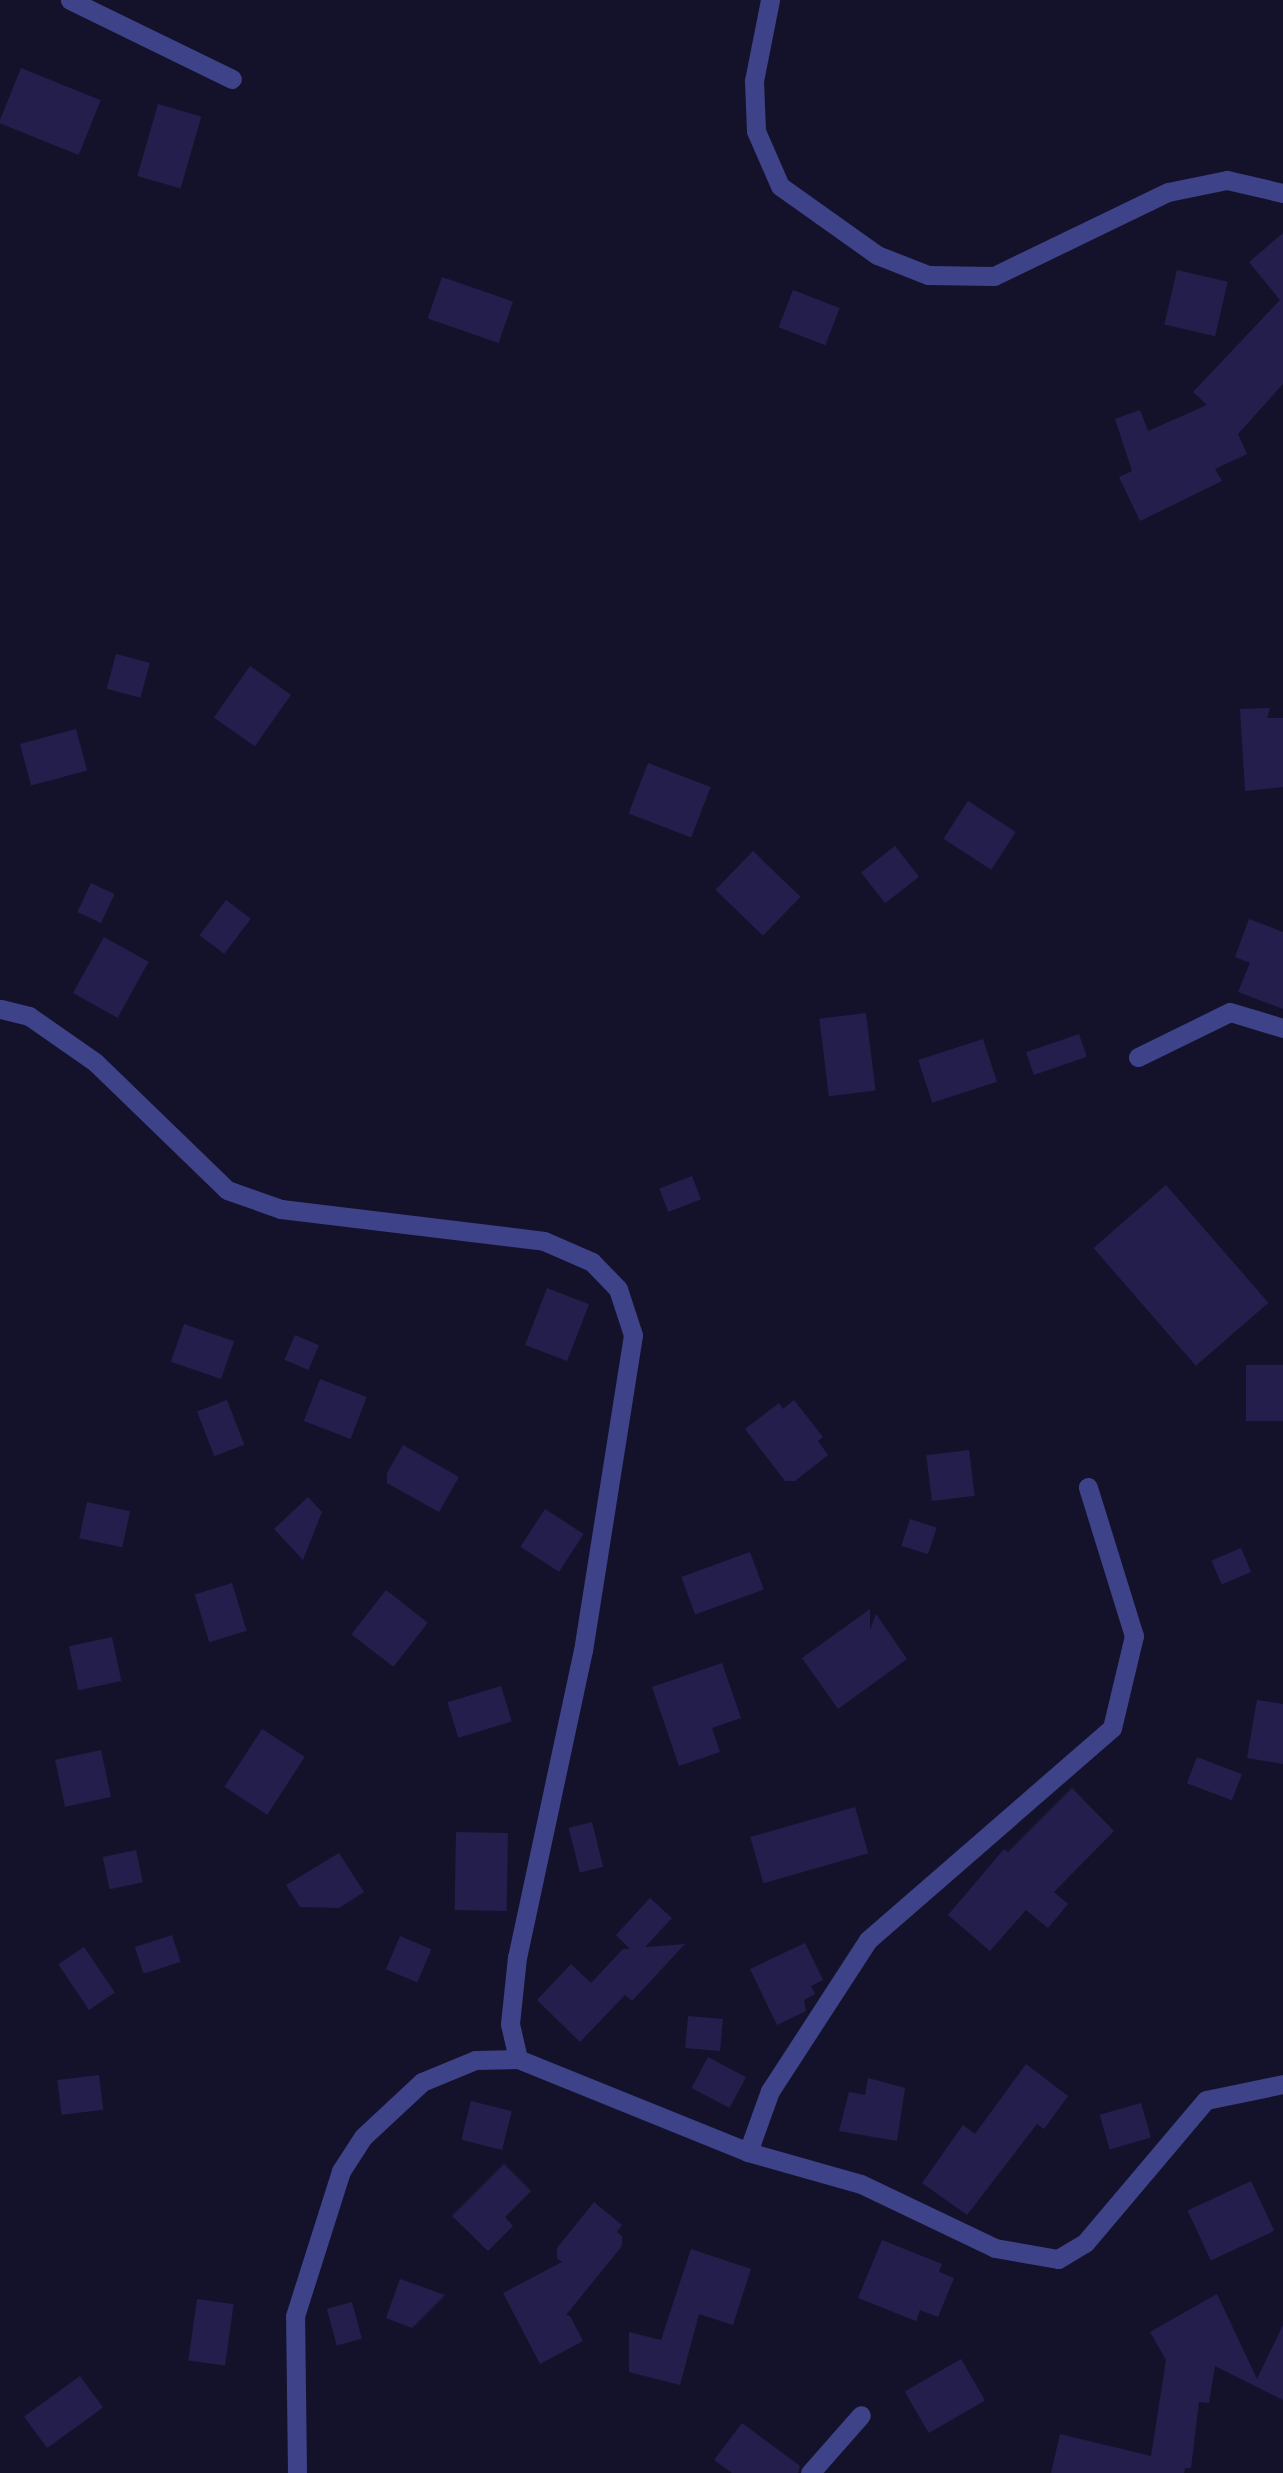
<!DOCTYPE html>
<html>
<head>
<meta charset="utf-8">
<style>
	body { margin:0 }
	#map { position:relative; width:1283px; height:2473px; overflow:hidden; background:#14122b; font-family:Roboto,sans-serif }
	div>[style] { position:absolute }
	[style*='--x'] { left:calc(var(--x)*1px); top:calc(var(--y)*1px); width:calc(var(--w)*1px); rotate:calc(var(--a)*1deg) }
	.building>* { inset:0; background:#231e4c; transform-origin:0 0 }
	.minor>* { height:19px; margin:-9.5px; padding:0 9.5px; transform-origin:9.5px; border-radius:9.5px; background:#3e4389 }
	span { translate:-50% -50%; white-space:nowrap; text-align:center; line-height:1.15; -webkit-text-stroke:5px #14122b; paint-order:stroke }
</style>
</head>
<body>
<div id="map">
	<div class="building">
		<i style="left:21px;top:68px;width:86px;height:59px;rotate:22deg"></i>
		<i style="left:158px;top:104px;width:45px;height:75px;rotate:16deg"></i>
		<i style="clip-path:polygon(1283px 233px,1283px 384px,1238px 434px,1247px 454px,1215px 469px,1222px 481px,1140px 521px,1119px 477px,1132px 471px,1115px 419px,1140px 410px,1148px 431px,1207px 405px,1193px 392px,1280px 300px,1249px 262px)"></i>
		<i style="left:1177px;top:270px;width:52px;height:56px;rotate:13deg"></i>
		<i style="left:442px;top:277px;width:75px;height:44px;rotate:19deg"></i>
		<i style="left:793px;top:290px;width:50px;height:40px;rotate:21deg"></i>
		<i style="left:116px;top:654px;width:35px;height:36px;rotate:15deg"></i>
		<i style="left:250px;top:666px;width:50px;height:63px;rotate:35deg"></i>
		<i style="clip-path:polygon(1270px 708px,1267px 718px,1283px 718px,1283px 787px,1245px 791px,1240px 709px)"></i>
		<i style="left:76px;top:729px;width:43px;height:58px;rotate:75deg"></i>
		<i style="left:648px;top:763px;width:67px;height:54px;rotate:21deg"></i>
		<i style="left:968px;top:801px;width:57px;height:45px;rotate:33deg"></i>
		<i style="left:895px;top:846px;width:39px;height:43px;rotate:52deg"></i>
		<i style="left:753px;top:851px;width:66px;height:54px;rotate:44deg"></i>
		<i style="left:91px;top:883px;width:26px;height:32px;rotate:25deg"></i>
		<i style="left:226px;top:900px;width:31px;height:44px;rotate:37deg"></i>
		<i style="clip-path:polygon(1249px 919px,1283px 932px,1283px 1009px,1238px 992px,1250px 963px,1235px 957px)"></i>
		<i style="left:104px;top:937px;width:51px;height:64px;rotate:29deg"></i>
		<i style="left:866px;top:1013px;width:78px;height:47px;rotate:83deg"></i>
		<i style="left:1079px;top:1034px;width:24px;height:56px;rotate:71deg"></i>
		<i style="left:983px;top:1039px;width:45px;height:68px;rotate:72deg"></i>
		<i style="left:692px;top:1176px;width:25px;height:35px;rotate:69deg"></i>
		<i style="left:1166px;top:1185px;width:156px;height:96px;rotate:49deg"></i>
		<i style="left:547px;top:1288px;width:45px;height:61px;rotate:21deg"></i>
		<i style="left:184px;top:1324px;width:53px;height:40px;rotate:19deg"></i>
		<i style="left:295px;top:1335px;width:26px;height:27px;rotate:23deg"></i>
		<i style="left:1283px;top:1365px;width:56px;height:37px;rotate:90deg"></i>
		<i style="left:320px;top:1379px;width:50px;height:45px;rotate:21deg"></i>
		<i style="left:227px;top:1400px;width:48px;height:32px;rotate:69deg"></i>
		<i style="clip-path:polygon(794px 1400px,823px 1437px,818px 1441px,828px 1455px,795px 1481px,785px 1481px,745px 1429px,779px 1403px,783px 1409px)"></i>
		<i style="clip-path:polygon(403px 1445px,459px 1477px,439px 1512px,387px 1483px,387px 1473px)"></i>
		<i style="left:969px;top:1450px;width:46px;height:43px;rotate:83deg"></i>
		<i style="clip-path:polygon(308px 1497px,322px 1512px,303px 1560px,274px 1529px)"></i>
		<i style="left:87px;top:1502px;width:44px;height:37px;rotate:12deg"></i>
		<i style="left:545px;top:1509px;width:46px;height:45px;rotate:33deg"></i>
		<i style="left:910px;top:1519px;width:28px;height:28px;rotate:18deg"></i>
		<i style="left:1241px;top:1548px;width:26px;height:32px;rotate:67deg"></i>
		<i style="left:750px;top:1552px;width:40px;height:73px;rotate:70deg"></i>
		<i style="left:232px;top:1583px;width:50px;height:39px;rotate:73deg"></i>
		<i style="left:386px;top:1590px;width:53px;height:56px;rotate:38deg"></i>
		<i style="clip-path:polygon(870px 1609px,870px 1630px,876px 1614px,907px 1659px,838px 1709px,802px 1658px)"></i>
		<i style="left:112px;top:1637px;width:45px;height:44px;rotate:78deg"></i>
		<i style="clip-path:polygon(722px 1663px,741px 1718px,712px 1728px,720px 1752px,679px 1766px,652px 1687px)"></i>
		<i style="left:501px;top:1686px;width:37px;height:56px;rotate:73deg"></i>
		<i style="clip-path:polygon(1257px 1700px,1283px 1704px,1283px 1764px,1247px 1758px)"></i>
		<i style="left:262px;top:1729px;width:51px;height:69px;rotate:33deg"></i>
		<i style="left:101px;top:1750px;width:48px;height:47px;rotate:78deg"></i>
		<i style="left:1197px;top:1757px;width:48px;height:28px;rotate:21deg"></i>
		<i style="clip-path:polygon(1072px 1788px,1114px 1831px,1054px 1892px,1068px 1904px,1048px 1928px,1026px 1910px,990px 1951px,948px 1915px,1004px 1849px,1008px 1852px)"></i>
		<i style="left:855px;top:1807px;width:48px;height:109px;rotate:74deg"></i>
		<i style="left:592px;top:1822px;width:46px;height:24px;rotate:76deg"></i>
		<i style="left:456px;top:1832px;width:52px;height:78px;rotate:1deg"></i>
		<i style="left:136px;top:1850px;width:33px;height:34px;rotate:78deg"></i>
		<i style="clip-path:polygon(339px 1853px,364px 1892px,339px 1908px,300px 1907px,286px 1885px)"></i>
		<i style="clip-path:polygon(650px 1898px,672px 1918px,645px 1947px,685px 1944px,632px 2001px,625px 1995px,580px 2042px,537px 2000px,571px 1964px,591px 1983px,623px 1949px,630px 1949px,616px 1935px)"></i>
		<i style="left:172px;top:1935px;width:28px;height:39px;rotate:72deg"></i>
		<i style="left:400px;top:1936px;width:34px;height:36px;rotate:23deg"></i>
		<i style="clip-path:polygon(805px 1943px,823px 1980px,811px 1986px,815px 1994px,804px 2000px,806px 2011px,777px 2025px,750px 1969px)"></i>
		<i style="left:84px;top:1947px;width:55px;height:31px;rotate:56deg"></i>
		<i style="left:688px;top:2016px;width:35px;height:32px;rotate:5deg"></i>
		<i style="left:708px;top:2057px;width:43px;height:35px;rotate:28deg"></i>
		<i style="clip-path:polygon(1026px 2064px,1068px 2096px,1044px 2129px,1037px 2124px,967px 2215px,922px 2183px,963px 2125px,975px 2134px)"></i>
		<i style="left:99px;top:2075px;width:35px;height:42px;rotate:83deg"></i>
		<i style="clip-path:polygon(868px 2078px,905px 2088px,897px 2141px,839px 2131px,849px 2092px,865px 2095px)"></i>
		<i style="left:471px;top:2101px;width:42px;height:40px;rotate:14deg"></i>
		<i style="left:1141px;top:2103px;width:36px;height:43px;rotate:74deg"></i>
		<i style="clip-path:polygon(504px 2164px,531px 2191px,505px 2217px,513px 2226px,488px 2251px,452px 2216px)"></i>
		<i style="left:1251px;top:2181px;width:55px;height:70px;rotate:65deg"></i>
		<i style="clip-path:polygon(594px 2202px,622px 2225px,617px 2232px,622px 2236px,622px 2246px,566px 2315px,570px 2316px,583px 2341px,540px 2364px,503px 2293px,562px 2262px,557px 2258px,557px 2248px)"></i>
		<i style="clip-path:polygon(882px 2240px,942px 2264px,939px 2272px,954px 2278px,938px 2317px,920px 2310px,916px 2321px,858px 2298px)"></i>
		<i style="clip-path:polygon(691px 2249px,751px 2269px,733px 2325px,699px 2314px,680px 2385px,629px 2372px,629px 2332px,661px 2340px)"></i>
		<i style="clip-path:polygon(400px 2279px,445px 2295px,412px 2328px,386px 2318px)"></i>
		<i style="clip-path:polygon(1217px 2294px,1257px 2379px,1283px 2325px,1283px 2400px,1215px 2366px,1209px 2403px,1199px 2402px,1191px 2468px,1185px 2468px,1184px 2473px,1051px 2473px,1060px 2434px,1151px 2456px,1166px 2360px,1150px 2332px)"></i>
		<i style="left:197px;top:2299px;width:37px;height:62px;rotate:8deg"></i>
		<i style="left:352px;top:2302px;width:38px;height:26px;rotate:75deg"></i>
		<i style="left:961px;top:2359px;width:48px;height:65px;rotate:60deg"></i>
		<i style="left:80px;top:2376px;width:39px;height:69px;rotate:54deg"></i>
		<i style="clip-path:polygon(742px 2423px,800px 2466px,798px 2473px,732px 2473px,714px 2460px)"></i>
	</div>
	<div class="minor">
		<i style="--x:70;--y:0;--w:180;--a:26"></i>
		<i style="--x:770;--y:0;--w:83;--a:101.2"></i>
		<i style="--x:754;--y:81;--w:50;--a:87.7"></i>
		<i style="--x:756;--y:131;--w:60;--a:66.4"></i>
		<i style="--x:780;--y:186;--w:119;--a:35.4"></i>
		<i style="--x:877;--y:255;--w:55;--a:21.4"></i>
		<i style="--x:928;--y:275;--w:66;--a:0.9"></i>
		<i style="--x:994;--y:276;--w:193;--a:-25.8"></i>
		<i style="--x:1168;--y:192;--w:60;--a:-11.5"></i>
		<i style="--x:1227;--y:180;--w:57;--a:13.1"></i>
		<i style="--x:1;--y:1009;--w:29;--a:14"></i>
		<i style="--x:29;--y:1016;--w:80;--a:34.9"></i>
		<i style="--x:95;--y:1062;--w:184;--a:44.1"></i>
		<i style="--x:227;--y:1190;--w:57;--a:19.4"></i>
		<i style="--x:281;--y:1209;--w:265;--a:6.9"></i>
		<i style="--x:544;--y:1241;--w:52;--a:23.6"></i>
		<i style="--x:592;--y:1262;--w:37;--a:46"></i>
		<i style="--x:618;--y:1289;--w:48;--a:71.9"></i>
		<i style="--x:633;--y:1335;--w:319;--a:99"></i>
		<i style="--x:583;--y:1650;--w:314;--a:102.1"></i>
		<i style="--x:517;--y:1957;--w:67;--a:96"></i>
		<i style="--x:510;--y:2024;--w:36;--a:77"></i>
		<i style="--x:518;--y:2059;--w:248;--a:22"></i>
		<i style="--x:748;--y:2152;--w:117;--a:15.8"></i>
		<i style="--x:861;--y:2184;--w:148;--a:25.5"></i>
		<i style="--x:995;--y:2248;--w:64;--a:9.9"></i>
		<i style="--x:1058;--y:2259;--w:31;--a:-31"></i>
		<i style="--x:1085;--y:2243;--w:187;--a:-49.8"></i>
		<i style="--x:1206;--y:2100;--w:79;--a:-11.7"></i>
		<i style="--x:1138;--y:1057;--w:102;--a:-26.1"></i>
		<i style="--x:1230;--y:1012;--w:55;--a:16.8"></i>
		<i style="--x:748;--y:2152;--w:65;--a:-70.2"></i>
		<i style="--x:770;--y:2091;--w:180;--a:-57"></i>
		<i style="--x:868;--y:1940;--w:323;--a:-41"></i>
		<i style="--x:1112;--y:1728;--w:95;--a:-76.6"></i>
		<i style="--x:1134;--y:1636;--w:156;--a:-107.2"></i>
		<i style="--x:297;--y:2473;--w:157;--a:-90.7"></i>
		<i style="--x:295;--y:2316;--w:152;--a:-72.4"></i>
		<i style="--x:341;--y:2171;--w:40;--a:-57.1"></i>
		<i style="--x:363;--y:2137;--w:81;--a:-43"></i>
		<i style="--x:422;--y:2082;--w:57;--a:-22.5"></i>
		<i style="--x:475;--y:2060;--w:43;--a:-1.3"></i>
		<i style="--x:810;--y:2473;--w:77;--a:-48.7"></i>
	</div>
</div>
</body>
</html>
